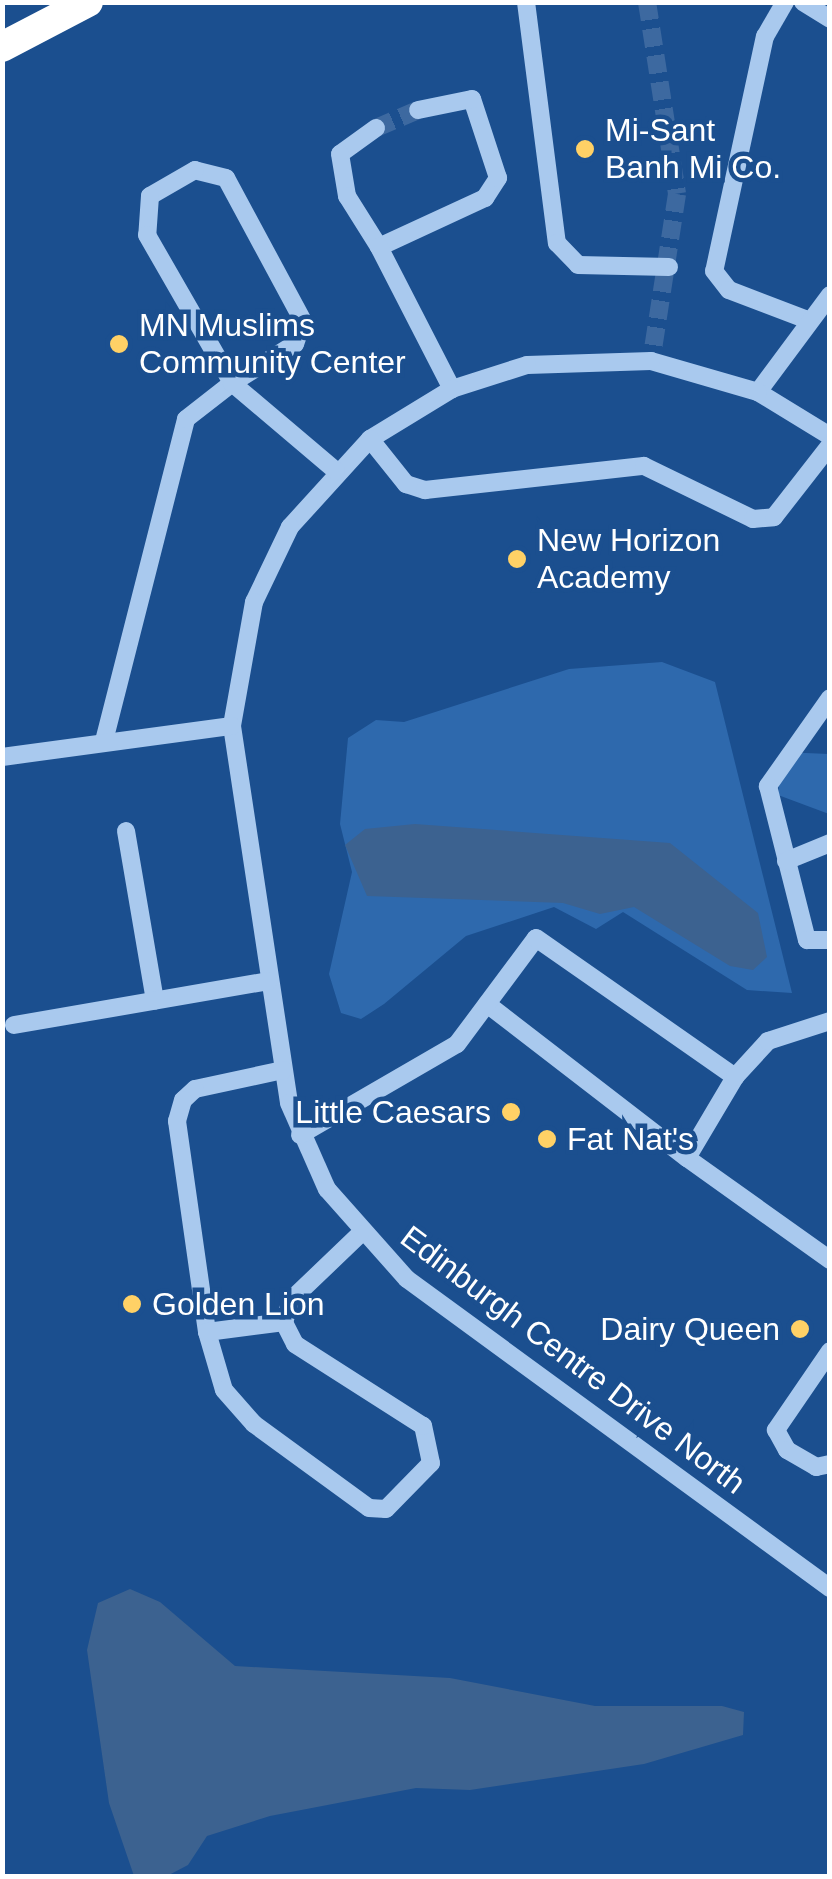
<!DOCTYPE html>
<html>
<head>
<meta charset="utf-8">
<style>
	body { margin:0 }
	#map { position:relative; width:832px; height:1879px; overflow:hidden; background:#1b4f8f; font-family:Arial,sans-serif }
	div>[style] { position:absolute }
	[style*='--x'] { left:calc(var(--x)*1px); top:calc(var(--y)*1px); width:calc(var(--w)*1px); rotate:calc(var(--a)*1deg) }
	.green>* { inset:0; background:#2e69ad }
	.water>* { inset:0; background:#3c6290 }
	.minor-tunnel>* { height:18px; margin-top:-9px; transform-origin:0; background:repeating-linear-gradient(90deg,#3d69a0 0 18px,transparent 0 27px) }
	.minor>* { height:18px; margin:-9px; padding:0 9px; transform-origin:9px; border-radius:9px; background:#a9c9ee }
	.highway>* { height:30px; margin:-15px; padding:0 15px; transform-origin:15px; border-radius:15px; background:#fff }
	.dots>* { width:28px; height:28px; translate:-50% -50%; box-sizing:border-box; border:5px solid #1b4f8f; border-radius:50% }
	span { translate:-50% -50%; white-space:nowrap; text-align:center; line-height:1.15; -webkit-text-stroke:9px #1b4f8f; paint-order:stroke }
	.poi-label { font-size:32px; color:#fff }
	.left { translate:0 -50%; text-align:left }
	.right { translate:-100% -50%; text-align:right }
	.street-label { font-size:32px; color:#fff }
	.frame { position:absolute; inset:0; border:5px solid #fff; pointer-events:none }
</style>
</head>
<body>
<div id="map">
	<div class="green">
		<i style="clip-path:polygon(662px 662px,715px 682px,792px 993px,747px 990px,623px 912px,596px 929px,554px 907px,466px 936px,384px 1004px,361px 1019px,341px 1013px,329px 974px,352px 872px,340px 824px,348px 738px,376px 720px,404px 722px,569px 669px)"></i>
		<i style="clip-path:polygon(782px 752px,829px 754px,829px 814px,778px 795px)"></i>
	</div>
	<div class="water">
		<i style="clip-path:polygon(415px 824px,670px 843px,758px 913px,767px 957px,753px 970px,730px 966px,634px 907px,600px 914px,563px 903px,367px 896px,345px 845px,365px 829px)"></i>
		<i style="clip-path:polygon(130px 1589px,160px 1602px,235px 1666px,450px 1678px,595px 1706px,722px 1706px,744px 1712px,743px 1735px,644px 1764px,470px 1790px,416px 1788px,270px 1816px,207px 1836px,188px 1865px,167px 1876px,134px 1876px,109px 1803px,87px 1650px,98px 1603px)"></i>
	</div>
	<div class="minor-tunnel">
		<i style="--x:647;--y:2;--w:194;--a:81.1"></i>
		<i style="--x:677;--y:194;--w:169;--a:98.8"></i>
		<i style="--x:376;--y:128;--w:46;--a:-23.2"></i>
	</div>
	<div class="minor">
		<i style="--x:526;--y:2;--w:243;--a:82.7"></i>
		<i style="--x:557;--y:243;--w:30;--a:46"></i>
		<i style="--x:578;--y:265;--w:91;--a:1.3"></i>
		<i style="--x:785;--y:2;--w:39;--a:120"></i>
		<i style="--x:765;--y:36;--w:240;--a:102.2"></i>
		<i style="--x:714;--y:271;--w:24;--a:52"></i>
		<i style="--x:729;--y:290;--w:81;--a:20.9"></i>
		<i style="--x:803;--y:2;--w:32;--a:32"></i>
		<i style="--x:376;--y:128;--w:44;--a:144.2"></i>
		<i style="--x:340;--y:154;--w:43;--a:80.5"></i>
		<i style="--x:347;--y:196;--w:60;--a:57.9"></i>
		<i style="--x:379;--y:247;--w:117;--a:-24.8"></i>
		<i style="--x:485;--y:198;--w:24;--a:-57"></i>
		<i style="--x:498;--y:178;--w:83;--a:-108.2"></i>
		<i style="--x:472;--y:99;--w:55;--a:168.5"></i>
		<i style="--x:379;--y:247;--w:160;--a:62.8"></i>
		<i style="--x:758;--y:392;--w:121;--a:-53.4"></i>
		<i style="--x:830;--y:436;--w:84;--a:-148.6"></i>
		<i style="--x:758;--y:392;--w:111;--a:-163.8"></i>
		<i style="--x:651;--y:361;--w:124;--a:178.2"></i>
		<i style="--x:527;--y:365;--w:79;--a:162.3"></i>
		<i style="--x:452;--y:389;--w:96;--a:148.6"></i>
		<i style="--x:370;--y:439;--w:119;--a:132.3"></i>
		<i style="--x:290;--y:527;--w:83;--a:115.6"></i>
		<i style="--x:254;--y:602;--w:126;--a:100.1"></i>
		<i style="--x:232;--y:726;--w:381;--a:81.4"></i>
		<i style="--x:289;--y:1103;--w:94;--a:66.2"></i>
		<i style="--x:327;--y:1189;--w:120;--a:48.4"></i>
		<i style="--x:407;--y:1279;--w:524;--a:36.15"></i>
		<i style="--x:370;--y:439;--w:58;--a:51.3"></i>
		<i style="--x:406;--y:484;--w:20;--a:18"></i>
		<i style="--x:425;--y:490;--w:220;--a:-6.3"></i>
		<i style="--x:644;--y:466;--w:121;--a:25.9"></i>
		<i style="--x:753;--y:519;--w:21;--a:-5"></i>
		<i style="--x:774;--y:517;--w:91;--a:-52.1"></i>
		<i style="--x:830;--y:698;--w:108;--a:125.2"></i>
		<i style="--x:768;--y:786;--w:159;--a:75.8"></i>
		<i style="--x:807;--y:940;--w:23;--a:0"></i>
		<i style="--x:104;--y:741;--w:332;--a:-75.7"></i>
		<i style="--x:186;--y:419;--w:58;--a:-38"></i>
		<i style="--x:232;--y:383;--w:74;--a:-31.8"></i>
		<i style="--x:295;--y:344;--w:24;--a:-71"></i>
		<i style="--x:303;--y:321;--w:162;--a:-118.3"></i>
		<i style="--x:226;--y:178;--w:32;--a:-166"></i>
		<i style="--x:195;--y:170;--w:52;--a:150"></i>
		<i style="--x:150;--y:196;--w:39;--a:94"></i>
		<i style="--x:147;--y:235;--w:171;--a:60.1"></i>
		<i style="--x:232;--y:383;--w:136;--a:40.2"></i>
		<i style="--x:2;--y:757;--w:232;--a:-7.7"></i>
		<i style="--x:126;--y:831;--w:172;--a:80.3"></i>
		<i style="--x:786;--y:861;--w:48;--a:-22.2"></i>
		<i style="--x:487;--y:1004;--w:252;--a:37.6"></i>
		<i style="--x:687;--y:1158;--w:94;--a:-59.3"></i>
		<i style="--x:14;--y:1025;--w:258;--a:-9.8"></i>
		<i style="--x:283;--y:1070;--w:90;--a:167.8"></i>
		<i style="--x:195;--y:1089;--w:16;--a:137"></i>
		<i style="--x:183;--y:1100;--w:22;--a:106"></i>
		<i style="--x:177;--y:1121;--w:213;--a:81.9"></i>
		<i style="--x:207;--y:1332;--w:60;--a:73.7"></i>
		<i style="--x:224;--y:1390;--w:45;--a:48.6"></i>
		<i style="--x:254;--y:1424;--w:142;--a:36.1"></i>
		<i style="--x:369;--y:1508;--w:17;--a:3"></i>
		<i style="--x:386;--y:1509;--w:64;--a:-45.6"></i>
		<i style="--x:431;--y:1463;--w:38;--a:-102"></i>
		<i style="--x:423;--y:1426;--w:152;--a:-147.4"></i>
		<i style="--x:295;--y:1344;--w:25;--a:-117"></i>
		<i style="--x:284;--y:1322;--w:23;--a:-72"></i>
		<i style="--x:291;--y:1300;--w:95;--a:-43.7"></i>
		<i style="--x:300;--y:1135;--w:181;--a:-30.1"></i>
		<i style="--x:457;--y:1044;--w:132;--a:-53.3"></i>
		<i style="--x:536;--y:938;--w:243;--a:34.9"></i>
		<i style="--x:735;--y:1077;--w:49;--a:-47.5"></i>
		<i style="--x:768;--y:1041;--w:65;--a:-17.9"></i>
		<i style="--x:687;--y:1158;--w:176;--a:35.5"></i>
		<i style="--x:207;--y:1332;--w:78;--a:-7.4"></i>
		<i style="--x:830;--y:1351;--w:96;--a:124.4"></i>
		<i style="--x:776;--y:1430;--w:23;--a:61"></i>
		<i style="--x:787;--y:1450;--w:34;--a:30"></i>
		<i style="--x:816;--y:1467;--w:14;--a:-12"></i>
	</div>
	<div class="highway">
		<i style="--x:2;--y:47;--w:97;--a:-27.6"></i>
	</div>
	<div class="dots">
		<i style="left:585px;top:149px;background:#ffd166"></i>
		<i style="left:119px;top:344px;background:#ffd166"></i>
		<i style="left:517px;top:559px;background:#ffd166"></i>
		<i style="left:511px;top:1112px;background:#ffd166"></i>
		<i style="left:547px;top:1139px;background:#ffd166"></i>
		<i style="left:132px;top:1304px;background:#ffd166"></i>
		<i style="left:800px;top:1329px;background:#ffd166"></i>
	</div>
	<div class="poi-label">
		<span class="left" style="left:605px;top:149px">Mi-Sant<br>Banh Mi Co.</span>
		<span class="left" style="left:139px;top:344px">MN Muslims<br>Community Center</span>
		<span class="left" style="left:537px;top:559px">New Horizon<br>Academy</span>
		<span class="right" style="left:491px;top:1112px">Little Caesars</span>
		<span class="left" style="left:567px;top:1139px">Fat Nat's</span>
		<span class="left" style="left:152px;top:1304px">Golden Lion</span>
		<span class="right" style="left:780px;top:1329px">Dairy Queen</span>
	</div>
	<div class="street-label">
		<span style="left:573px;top:1360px;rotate:37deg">Edinburgh Centre Drive North</span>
	</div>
	<div class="frame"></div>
</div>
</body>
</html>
